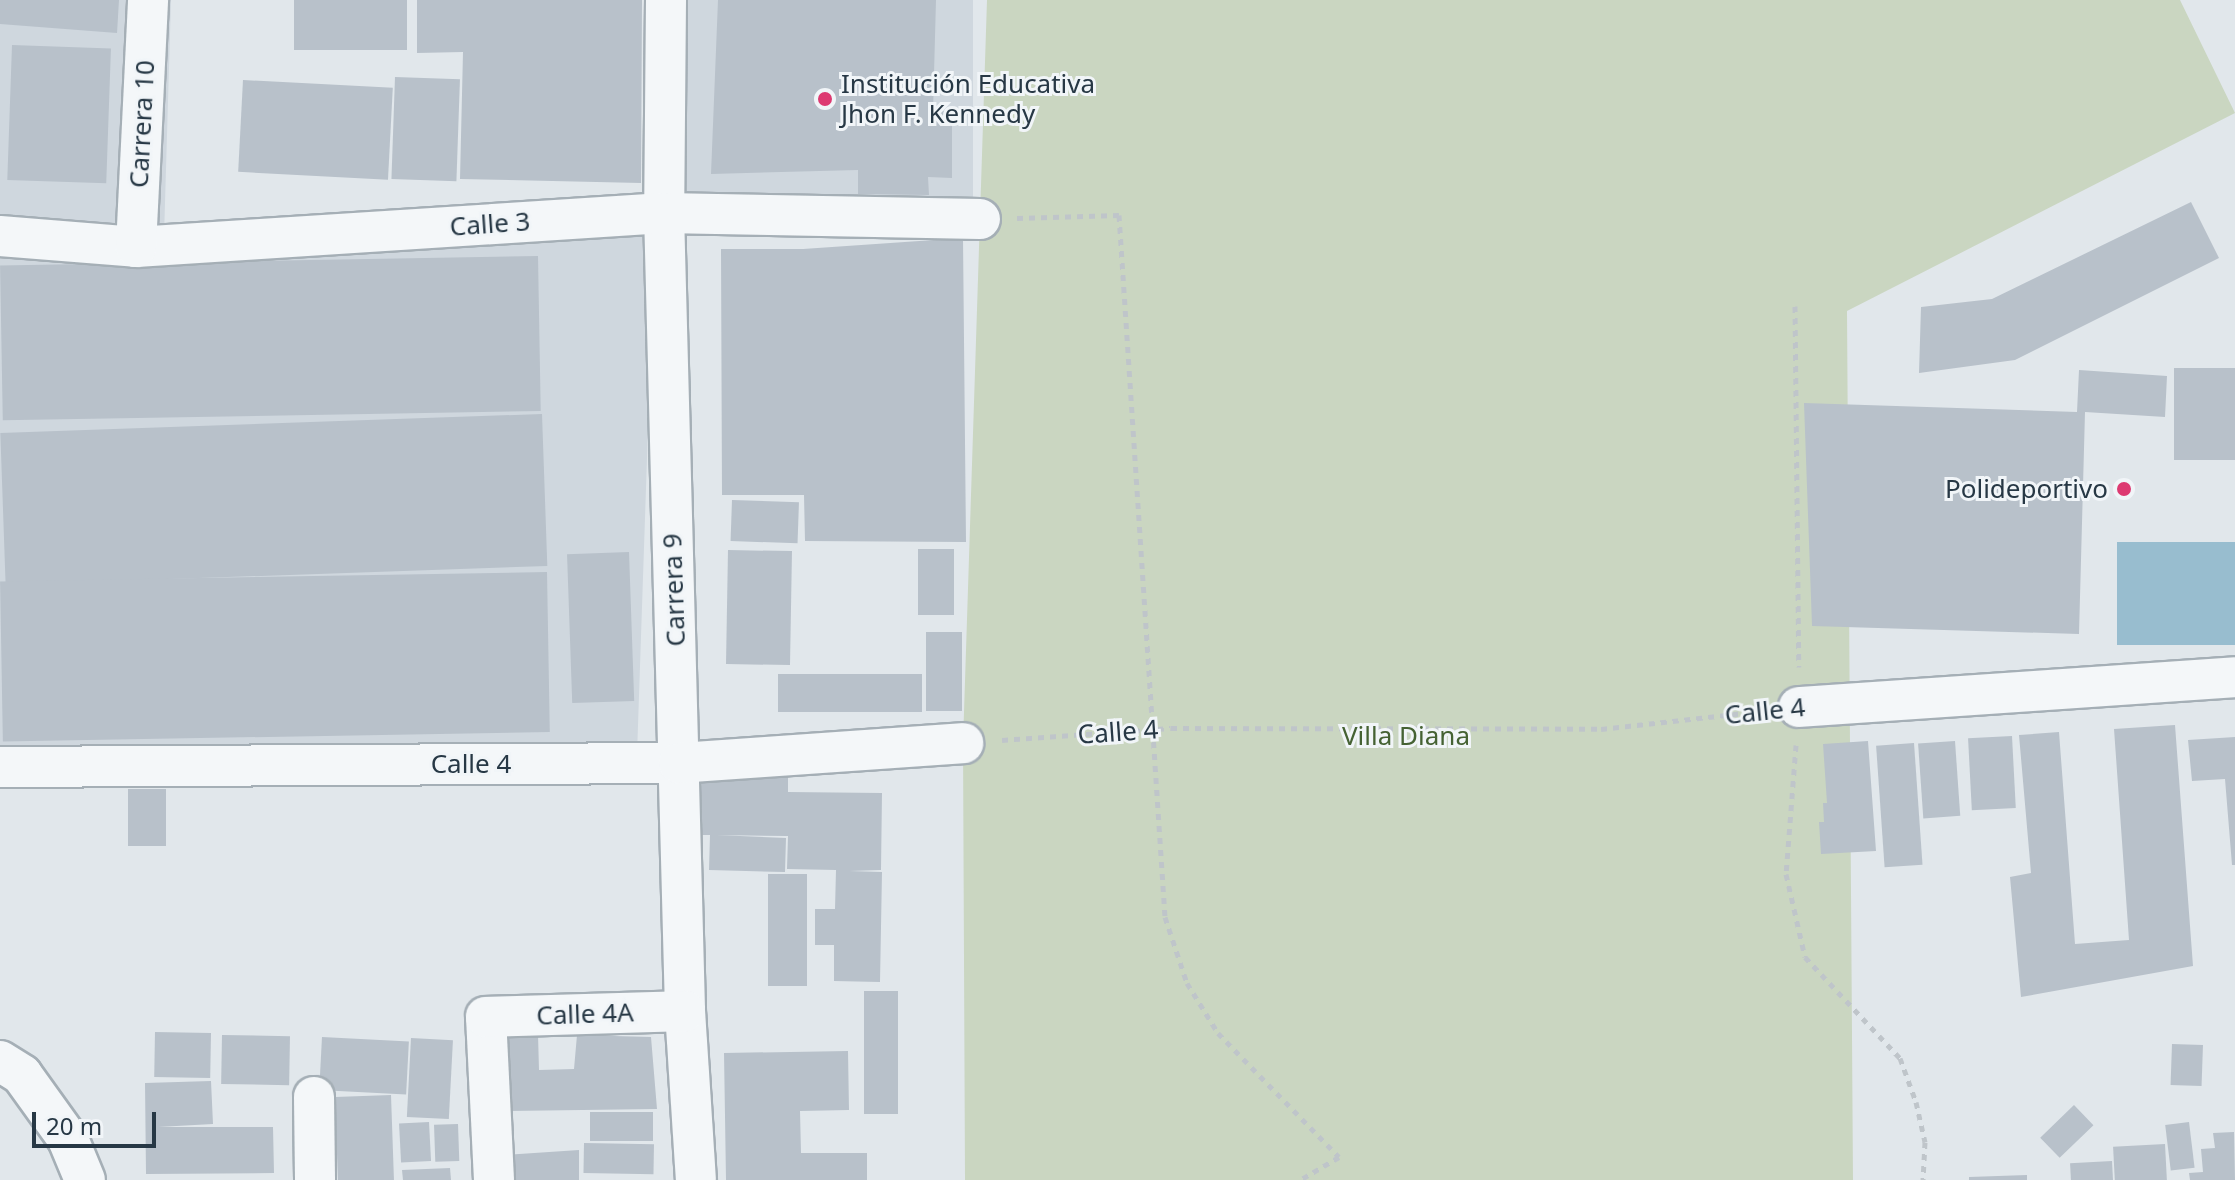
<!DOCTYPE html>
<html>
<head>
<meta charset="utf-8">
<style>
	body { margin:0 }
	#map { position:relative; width:2235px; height:1180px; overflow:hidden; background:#e1e7eb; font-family:"Noto Sans",sans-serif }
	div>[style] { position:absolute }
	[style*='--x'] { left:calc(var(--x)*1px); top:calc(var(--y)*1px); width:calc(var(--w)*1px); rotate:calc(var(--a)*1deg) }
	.built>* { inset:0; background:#cfd7de; transform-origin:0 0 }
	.green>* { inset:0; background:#cad6c1 }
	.water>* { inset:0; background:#98bdcf; transform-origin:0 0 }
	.building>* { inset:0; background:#b8c1ca; transform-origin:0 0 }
	.path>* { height:5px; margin-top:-2.5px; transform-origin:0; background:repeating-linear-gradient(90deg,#bfc5ca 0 6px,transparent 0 12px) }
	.roads { filter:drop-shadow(2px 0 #a5afb6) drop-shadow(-2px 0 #a5afb6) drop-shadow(0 2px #a5afb6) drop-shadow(0 -2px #a5afb6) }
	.minor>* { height:40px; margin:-20px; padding:0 20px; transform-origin:20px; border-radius:20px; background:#f4f7f9 }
	.dots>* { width:22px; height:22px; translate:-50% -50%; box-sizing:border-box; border:4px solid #f1f5f8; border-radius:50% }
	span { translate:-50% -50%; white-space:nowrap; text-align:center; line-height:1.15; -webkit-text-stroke:6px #f1f5f8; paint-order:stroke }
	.poi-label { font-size:26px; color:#273845 }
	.left { translate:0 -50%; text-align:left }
	.right { translate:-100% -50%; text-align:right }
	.street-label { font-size:26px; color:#273845 }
	.park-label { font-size:26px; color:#456233 }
	.scale { position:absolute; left:32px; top:1112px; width:124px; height:36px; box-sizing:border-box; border:4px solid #273845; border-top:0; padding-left:10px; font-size:24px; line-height:28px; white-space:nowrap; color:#273845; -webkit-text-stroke:6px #f1f5f8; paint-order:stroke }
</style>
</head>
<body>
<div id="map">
	<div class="built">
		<i style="clip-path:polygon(0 0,171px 0,164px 237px,655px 222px,637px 755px,0 753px)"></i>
		<i style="left:686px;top:0;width:287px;height:199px"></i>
	</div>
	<div class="green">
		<i style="clip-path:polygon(987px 0,2180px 0,2235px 113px,1847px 311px,1853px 1180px,965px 1180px,963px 743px)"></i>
	</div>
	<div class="water">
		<i style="left:2235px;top:542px;width:103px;height:118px;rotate:90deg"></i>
	</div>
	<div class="building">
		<i style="clip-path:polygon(0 0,119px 0,117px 33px,0 24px)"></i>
		<i style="left:294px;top:0;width:113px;height:50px"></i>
		<i style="clip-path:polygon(417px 0,642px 0,641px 183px,460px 179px,463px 52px,417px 53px)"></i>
		<i style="clip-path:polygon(718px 0,936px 0,933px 111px,952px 111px,952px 178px,928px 177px,929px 195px,858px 194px,858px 170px,711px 174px)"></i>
		<i style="left:12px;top:45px;width:99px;height:135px;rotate:2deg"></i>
		<i style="left:395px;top:77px;width:65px;height:102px;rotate:2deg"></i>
		<i style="left:243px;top:80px;width:150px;height:92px;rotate:3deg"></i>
		<i style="clip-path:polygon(2191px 202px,2219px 258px,2015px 360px,1919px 373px,1921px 307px,1992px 299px)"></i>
		<i style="clip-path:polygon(963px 238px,966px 542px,805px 541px,804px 495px,722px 495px,721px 249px,803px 249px)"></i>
		<i style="left:538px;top:256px;width:155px;height:538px;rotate:89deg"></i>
		<i style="left:2235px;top:368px;width:92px;height:61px;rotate:90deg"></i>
		<i style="clip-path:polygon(2079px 370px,2167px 376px,2165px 417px,2085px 412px,2079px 634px,1812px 626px,1804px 403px,2077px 412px)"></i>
		<i style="left:542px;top:414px;width:152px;height:542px;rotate:88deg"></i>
		<i style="left:732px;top:500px;width:67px;height:41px;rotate:2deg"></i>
		<i style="left:918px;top:549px;width:36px;height:66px"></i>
		<i style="left:728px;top:550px;width:64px;height:114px;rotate:1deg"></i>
		<i style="left:629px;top:552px;width:149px;height:62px;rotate:88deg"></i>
		<i style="left:547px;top:572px;width:160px;height:547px;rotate:89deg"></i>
		<i style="left:926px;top:632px;width:36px;height:79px"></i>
		<i style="left:778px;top:674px;width:144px;height:38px"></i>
		<i style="clip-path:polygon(2175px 725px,2193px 966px,2021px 997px,2010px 877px,2031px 873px,2019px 735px,2059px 732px,2075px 944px,2129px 940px,2114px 729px)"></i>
		<i style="left:2012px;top:736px;width:72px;height:44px;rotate:87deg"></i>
		<i style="clip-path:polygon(2235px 737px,2235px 865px,2232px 865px,2225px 779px,2192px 781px,2188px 740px)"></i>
		<i style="clip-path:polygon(1868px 741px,1876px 851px,1821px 854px,1819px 822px,1824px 822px,1823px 803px,1827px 803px,1823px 744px)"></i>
		<i style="left:1955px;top:741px;width:75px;height:37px;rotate:86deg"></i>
		<i style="left:1914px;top:743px;width:122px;height:38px;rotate:86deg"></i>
		<i style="clip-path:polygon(701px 768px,788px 770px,788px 792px,882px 793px,881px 870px,849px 871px,882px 872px,880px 982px,834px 981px,834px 945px,815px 945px,815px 909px,835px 909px,836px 870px,787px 869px,788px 836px,716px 835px,786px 838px,785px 872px,709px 870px,710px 835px,701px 835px)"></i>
		<i style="left:166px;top:789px;width:57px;height:38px;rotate:90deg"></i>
		<i style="left:768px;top:874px;width:39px;height:112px"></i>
		<i style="left:864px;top:991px;width:34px;height:123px"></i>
		<i style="left:155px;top:1032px;width:56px;height:45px;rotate:1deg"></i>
		<i style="clip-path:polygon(538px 1034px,539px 1070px,574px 1069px,577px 1035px,651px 1037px,657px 1109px,505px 1111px,503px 1035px)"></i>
		<i style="left:222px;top:1035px;width:68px;height:49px;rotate:1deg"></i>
		<i style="left:322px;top:1037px;width:87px;height:53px;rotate:3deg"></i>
		<i style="left:411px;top:1038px;width:42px;height:79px;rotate:3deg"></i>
		<i style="left:2172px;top:1044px;width:31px;height:41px;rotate:2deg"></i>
		<i style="clip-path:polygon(848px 1051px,849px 1110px,800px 1111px,801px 1153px,867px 1153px,867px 1180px,726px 1180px,724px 1053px)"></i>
		<i style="clip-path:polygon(211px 1081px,213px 1124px,158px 1127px,273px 1127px,274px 1173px,146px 1174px,145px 1083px)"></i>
		<i style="left:391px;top:1095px;width:85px;height:56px;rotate:88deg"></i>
		<i style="left:2074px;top:1105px;width:28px;height:47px;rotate:46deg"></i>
		<i style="left:590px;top:1112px;width:63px;height:29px"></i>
		<i style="left:429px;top:1122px;width:39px;height:30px;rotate:87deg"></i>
		<i style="left:2189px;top:1122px;width:46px;height:24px;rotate:83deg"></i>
		<i style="left:458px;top:1124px;width:37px;height:24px;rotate:88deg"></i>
		<i style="clip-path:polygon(2234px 1132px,2235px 1180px,2190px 1180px,2189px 1173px,2203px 1172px,2201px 1149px,2215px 1148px,2213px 1133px)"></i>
		<i style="left:584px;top:1143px;width:70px;height:30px;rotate:1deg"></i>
		<i style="left:2165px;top:1144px;width:36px;height:52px;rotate:87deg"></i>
		<i style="clip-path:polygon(579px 1150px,579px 1180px,504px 1180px,504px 1155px)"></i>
		<i style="left:2112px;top:1161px;width:19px;height:42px;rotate:87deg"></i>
		<i style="clip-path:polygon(450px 1168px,451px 1180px,403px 1180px,402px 1170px)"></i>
		<i style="clip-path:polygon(2027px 1175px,2027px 1180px,1969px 1180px,1969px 1177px)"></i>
	</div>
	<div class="path">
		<i style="--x:1017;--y:218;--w:102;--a:-1.7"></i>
		<i style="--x:1119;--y:215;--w:704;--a:86.25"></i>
		<i style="--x:1165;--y:917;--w:70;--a:71.6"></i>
		<i style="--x:1187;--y:983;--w:59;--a:58.2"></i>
		<i style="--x:1218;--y:1033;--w:173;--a:45.7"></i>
		<i style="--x:1339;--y:1157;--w:45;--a:149.5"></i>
		<i style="--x:1795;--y:306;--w:361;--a:89.4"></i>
		<i style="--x:1002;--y:740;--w:169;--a:-4.1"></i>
		<i style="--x:1171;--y:728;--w:430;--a:0.1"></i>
		<i style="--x:1601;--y:729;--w:162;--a:-6.4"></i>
		<i style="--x:1796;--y:745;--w:129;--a:94.4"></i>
		<i style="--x:1786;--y:874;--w:85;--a:77.1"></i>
		<i style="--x:1805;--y:957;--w:139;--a:46.8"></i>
		<i style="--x:1900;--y:1058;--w:47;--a:70"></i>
		<i style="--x:1916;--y:1102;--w:41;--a:77.3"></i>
		<i style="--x:1925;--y:1142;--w:38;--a:93"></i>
	</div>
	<div class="roads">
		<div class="minor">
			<i style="--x:666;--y:0;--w:213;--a:90.5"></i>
			<i style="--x:664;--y:213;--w:798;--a:88.49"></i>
			<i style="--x:685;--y:1011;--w:169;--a:86.3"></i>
			<i style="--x:0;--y:236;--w:136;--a:4.6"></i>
			<i style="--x:136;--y:247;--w:529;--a:-3.68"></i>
			<i style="--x:664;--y:213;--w:316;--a:1.1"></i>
			<i style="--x:136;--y:247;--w:247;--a:-87.2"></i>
			<i style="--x:1799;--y:707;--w:437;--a:-3.9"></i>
			<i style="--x:0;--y:767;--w:679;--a:-0.34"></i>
			<i style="--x:679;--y:763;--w:285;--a:-4"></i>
			<i style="--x:0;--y:1061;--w:26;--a:32"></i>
			<i style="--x:22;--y:1075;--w:79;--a:54.3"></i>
			<i style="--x:68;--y:1139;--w:44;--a:67.5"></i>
			<i style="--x:314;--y:1097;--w:83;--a:89.3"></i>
			<i style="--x:494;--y:1180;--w:163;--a:-92.8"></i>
			<i style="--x:486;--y:1017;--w:199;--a:-1.7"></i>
		</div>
	</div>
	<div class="dots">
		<i style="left:825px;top:99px;background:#dd3971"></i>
		<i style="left:2124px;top:489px;background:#dd3971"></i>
	</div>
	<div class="poi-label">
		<span class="left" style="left:841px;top:99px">Institución Educativa<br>Jhon F. Kennedy</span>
		<span class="right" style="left:2108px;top:489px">Polideportivo</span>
	</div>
	<div class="street-label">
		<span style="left:142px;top:124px;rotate:-87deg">Carrera 10</span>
		<span style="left:490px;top:224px;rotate:-4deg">Calle 3</span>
		<span style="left:674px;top:590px;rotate:-92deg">Carrera 9</span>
		<span style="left:1765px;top:711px;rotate:-6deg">Calle 4</span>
		<span style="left:1118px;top:732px;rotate:-4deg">Calle 4</span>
		<span style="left:471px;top:764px">Calle 4</span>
		<span style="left:585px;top:1014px;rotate:-2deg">Calle 4A</span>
	</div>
	<div class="park-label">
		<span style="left:1406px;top:736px">Villa Diana</span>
	</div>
	<div class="scale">20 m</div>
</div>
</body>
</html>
